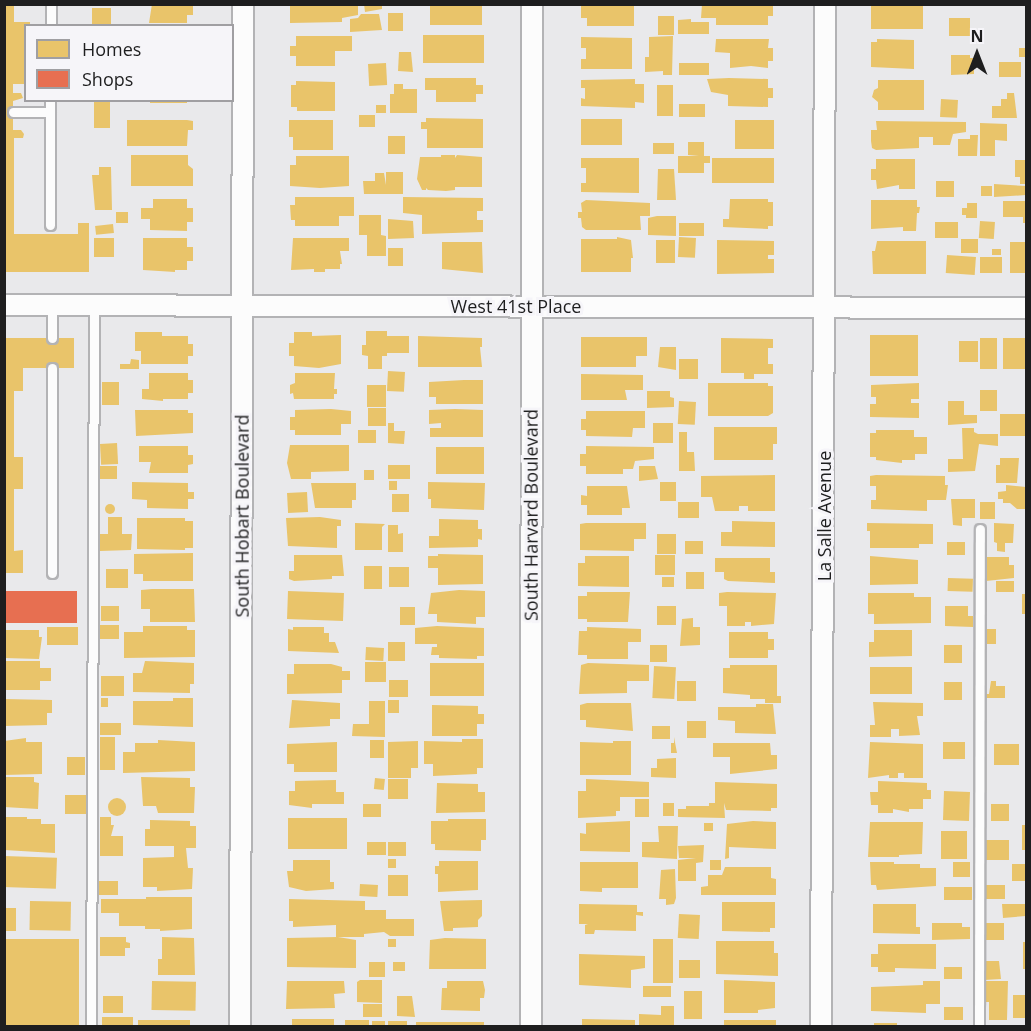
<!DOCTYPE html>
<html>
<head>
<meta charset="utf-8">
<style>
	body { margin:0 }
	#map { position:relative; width:1031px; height:1031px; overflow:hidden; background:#e9e9eb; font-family:"Open Sans",sans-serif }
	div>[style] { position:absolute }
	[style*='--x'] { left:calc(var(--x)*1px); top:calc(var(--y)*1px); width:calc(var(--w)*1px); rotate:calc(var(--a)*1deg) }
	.homes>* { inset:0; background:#e9c46a; transform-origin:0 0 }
	.round { border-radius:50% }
	.shops>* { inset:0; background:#e76f51; transform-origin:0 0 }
	.roads { filter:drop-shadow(2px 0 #b3b3b5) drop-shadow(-2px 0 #b3b3b5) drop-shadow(0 2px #b3b3b5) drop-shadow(0 -2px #b3b3b5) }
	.lane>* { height:9px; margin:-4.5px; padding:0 4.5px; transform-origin:4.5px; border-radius:4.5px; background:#fcfcfc }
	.street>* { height:20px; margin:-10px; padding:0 10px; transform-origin:10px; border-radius:10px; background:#fcfcfc }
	span { translate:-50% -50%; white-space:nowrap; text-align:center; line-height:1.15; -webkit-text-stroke:6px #f6f5f9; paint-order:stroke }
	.street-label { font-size:18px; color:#1e1e1f }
	.frame { position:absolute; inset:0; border:6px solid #1e1e1f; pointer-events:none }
	.legend { position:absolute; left:24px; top:24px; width:210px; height:78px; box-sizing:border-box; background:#f6f5f9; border:2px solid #a09fa2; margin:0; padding:8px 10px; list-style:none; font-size:18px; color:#1e1e1f }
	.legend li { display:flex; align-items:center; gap:12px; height:30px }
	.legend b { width:30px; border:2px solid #a09fa2 }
	.north { position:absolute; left:947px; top:24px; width:60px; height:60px; -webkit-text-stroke:4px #f6f5f9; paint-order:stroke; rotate:0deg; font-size:16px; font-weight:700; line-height:24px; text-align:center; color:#1e1e1f }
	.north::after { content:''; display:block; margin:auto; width:21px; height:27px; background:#1e1e1f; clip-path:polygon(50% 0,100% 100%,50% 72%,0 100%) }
</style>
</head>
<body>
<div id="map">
	<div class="homes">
		<i style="clip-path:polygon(4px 4px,14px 4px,14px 22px,30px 22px,30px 26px,26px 26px,26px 84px,13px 84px,13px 93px,21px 93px,23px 98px,13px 101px,13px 130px,21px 130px,24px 134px,23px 138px,14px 138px,14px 234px,78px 234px,78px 223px,89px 223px,89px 272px,4px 272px)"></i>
		<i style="clip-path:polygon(152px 4px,193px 4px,193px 15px,187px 15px,187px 23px,149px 23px)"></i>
		<i style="clip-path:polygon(290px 4px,358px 4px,358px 15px,342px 18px,342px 22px,290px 23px)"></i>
		<i style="clip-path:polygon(364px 4px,382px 4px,382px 9px,365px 12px)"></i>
		<i style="left:430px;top:4px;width:52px;height:21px"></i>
		<i style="clip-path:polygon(634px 4px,634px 26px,587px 26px,587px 18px,581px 18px,581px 5px)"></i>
		<i style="clip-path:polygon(702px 4px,768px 4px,773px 6px,773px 16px,768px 16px,768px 25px,716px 25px,716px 18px,701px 18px)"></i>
		<i style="left:871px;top:4px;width:52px;height:25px"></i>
		<i style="left:92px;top:8px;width:19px;height:18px"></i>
		<i style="left:388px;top:13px;width:15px;height:18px"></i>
		<i style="clip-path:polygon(361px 14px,379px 14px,382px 30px,350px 32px,350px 19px,358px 18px)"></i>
		<i style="left:658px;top:16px;width:16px;height:19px"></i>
		<i style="left:949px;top:18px;width:21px;height:18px"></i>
		<i style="clip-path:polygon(691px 19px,691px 22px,709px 22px,709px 34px,678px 34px,678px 20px)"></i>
		<i style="left:484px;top:35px;width:28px;height:61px;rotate:90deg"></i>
		<i style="clip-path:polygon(296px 36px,352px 36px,352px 51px,335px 51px,335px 66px,296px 66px,296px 56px,290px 56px,290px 46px,296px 46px)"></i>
		<i style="clip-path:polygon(673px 36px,672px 75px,663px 75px,663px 71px,645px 72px,645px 57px,649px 57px,649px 37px)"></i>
		<i style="clip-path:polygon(581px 37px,632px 38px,632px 69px,581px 69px,581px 59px,586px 59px,586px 48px,581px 48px)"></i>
		<i style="clip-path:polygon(716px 39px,769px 39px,768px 48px,773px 48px,773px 61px,768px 61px,768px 68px,751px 66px,730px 68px,730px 53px,715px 52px)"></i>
		<i style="clip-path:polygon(877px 39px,914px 40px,914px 69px,871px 67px,871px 42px,877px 42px)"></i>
		<i style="left:1019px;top:48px;width:7px;height:9px"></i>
		<i style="clip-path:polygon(399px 52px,411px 52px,413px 72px,398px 71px)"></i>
		<i style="clip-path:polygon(951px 55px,970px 55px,970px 58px,974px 58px,974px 74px,951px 75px)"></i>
		<i style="left:999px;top:62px;width:22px;height:15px"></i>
		<i style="left:386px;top:63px;width:22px;height:18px;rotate:87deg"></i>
		<i style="left:679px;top:63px;width:30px;height:12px"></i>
		<i style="clip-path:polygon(425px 78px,476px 78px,476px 85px,483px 85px,483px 94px,476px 94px,476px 102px,436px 102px,436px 90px,425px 90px)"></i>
		<i style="clip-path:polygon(729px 78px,768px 79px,768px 88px,773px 88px,773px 98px,768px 98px,768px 107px,728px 106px,728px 95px,711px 92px,707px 79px)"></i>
		<i style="clip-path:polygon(635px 79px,635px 84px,644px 84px,644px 103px,635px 102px,635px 108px,581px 106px,581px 98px,585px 99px,585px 88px,581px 88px,581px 80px)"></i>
		<i style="clip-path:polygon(878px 80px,924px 80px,924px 110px,878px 110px,878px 102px,872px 97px,874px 90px,878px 88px)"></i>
		<i style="clip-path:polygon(296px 81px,335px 82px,335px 111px,297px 111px,297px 107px,291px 107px,291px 85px,296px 85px)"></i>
		<i style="clip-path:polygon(394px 84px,403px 84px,403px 89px,417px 89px,417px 113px,390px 113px,390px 94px,394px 94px)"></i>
		<i style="left:657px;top:85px;width:16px;height:31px"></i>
		<i style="clip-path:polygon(1007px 93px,1014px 93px,1017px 118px,992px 118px,992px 106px,1001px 106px,1001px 99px,1007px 99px)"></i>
		<i style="left:941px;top:99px;width:17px;height:18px;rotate:3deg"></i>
		<i style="left:94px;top:100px;width:16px;height:28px"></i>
		<i style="left:150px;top:100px;width:37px;height:3px"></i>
		<i style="left:679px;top:104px;width:26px;height:13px"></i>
		<i style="left:376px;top:105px;width:10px;height:8px"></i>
		<i style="left:359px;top:115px;width:16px;height:12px"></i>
		<i style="clip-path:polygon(426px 118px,483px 119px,483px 148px,427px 148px,427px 129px,421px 129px,421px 122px,426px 122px)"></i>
		<i style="left:581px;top:119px;width:41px;height:26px"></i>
		<i style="clip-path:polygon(127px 120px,187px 120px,193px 121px,193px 130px,188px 130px,187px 146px,127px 146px)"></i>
		<i style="clip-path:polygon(289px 120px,333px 120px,333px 150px,293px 150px,293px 137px,289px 137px)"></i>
		<i style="left:735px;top:120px;width:39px;height:29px"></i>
		<i style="clip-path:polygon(876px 121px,966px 122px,966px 132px,953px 134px,950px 145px,933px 145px,933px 137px,919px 137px,919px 148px,876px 150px,872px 148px,871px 141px,871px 130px,877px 130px)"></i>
		<i style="clip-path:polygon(980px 123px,1007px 124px,1007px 141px,995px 140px,995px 156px,980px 156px)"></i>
		<i style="clip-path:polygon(970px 135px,978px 135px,977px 156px,958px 156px,958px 139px,970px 139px)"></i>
		<i style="left:388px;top:136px;width:17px;height:18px"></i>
		<i style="clip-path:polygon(688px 142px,704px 142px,704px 156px,710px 156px,710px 163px,704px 163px,704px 173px,678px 173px,678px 156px,699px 156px,688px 155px)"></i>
		<i style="left:674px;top:143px;width:11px;height:21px;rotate:90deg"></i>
		<i style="clip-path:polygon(131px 155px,188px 155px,188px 165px,193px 169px,193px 186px,131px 186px)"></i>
		<i style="clip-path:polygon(441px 155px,455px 155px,455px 158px,457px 155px,482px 157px,482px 187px,455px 187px,455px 190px,446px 191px,428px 190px,426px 188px,426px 190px,422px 190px,417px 179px,420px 157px,441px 157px)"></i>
		<i style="clip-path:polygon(296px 156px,349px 156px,349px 186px,320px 188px,290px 186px,290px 165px,296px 165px)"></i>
		<i style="clip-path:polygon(581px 158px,639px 158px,639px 193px,581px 192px,581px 183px,586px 183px,586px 168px,581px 168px)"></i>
		<i style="left:712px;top:158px;width:62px;height:25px"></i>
		<i style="clip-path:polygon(876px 159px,915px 159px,915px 189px,899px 189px,899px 185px,877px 189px,876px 180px,871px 180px,871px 169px,876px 169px)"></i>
		<i style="clip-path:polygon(1015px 160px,1026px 160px,1026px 184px,1020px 184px,1020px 177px,1015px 177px)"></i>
		<i style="clip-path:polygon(99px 167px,111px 167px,112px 210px,95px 210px,92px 175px,99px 175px)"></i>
		<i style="clip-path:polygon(658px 169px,674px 169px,676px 200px,657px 200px)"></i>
		<i style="clip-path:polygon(386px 172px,403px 172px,403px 194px,364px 194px,363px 181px,375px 181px,375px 173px,384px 173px,386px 185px)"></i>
		<i style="left:936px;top:181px;width:18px;height:16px"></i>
		<i style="clip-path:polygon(994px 184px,1026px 186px,1026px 195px,994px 197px)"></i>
		<i style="left:981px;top:186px;width:11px;height:10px"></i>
		<i style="clip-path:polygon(295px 197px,354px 197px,354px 216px,339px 216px,339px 226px,295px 226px,295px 220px,291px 220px,290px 205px,295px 205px)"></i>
		<i style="clip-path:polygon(403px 197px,483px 198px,483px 211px,477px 211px,477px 220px,483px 220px,483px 232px,422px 234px,422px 215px,403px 213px)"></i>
		<i style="clip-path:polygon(153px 199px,187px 199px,187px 208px,193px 208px,193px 222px,187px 222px,187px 231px,150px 230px,150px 219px,141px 219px,141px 208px,153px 208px)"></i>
		<i style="clip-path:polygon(730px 199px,768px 199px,768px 202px,773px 202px,773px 226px,768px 226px,768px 229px,723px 227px,723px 219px,729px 219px)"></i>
		<i style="clip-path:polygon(586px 200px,650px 203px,650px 216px,640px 216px,641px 230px,586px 230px,582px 227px,581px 218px,578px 218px,578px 212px,582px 212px,581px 203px)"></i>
		<i style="clip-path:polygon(871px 200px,917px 200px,917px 207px,920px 207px,919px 213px,917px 213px,916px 231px,903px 231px,903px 227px,871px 229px)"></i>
		<i style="clip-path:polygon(1003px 201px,1026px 201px,1026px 223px,1023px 223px,1023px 217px,1003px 217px)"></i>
		<i style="clip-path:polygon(967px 203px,977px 203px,977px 218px,966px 218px,966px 215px,962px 215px,962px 208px,967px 208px)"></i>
		<i style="left:116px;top:212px;width:12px;height:11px"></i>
		<i style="clip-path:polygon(359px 215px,381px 215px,381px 235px,386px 236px,386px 256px,367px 256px,367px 235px,359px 235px)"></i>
		<i style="clip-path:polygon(657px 216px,676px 216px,676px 236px,648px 235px,648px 218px)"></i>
		<i style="clip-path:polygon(388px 219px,413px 221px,414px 238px,388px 239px)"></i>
		<i style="left:980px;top:221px;width:15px;height:17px;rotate:4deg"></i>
		<i style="left:935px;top:222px;width:23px;height:16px"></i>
		<i style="left:679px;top:223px;width:25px;height:13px"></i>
		<i style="left:113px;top:224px;width:9px;height:18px;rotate:84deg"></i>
		<i style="clip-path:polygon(617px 237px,631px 240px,633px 258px,631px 258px,631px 272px,581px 272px,581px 239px,617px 239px)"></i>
		<i style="left:679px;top:237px;width:17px;height:20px;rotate:3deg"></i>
		<i style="left:94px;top:238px;width:20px;height:19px"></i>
		<i style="clip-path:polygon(143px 238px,187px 238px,187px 247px,193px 247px,193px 261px,187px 261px,187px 270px,175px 270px,175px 272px,143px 270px)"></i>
		<i style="clip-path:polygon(293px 238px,349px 238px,349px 251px,340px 251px,342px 264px,340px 264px,340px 269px,325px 269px,325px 272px,314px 272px,314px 269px,291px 270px)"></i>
		<i style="left:961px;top:239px;width:17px;height:14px"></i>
		<i style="left:656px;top:240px;width:19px;height:23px"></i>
		<i style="clip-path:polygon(717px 240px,774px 241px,774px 255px,768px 255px,768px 259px,774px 259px,774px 273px,717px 274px)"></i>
		<i style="clip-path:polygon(877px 241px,926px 241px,926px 274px,873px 274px,872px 251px,875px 251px)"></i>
		<i style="clip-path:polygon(442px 242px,482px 242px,483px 273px,442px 269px)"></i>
		<i style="left:1010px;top:242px;width:16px;height:31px"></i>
		<i style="left:388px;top:248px;width:15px;height:18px"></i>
		<i style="left:992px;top:249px;width:9px;height:6px"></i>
		<i style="left:947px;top:255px;width:29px;height:18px;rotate:4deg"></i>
		<i style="left:980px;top:257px;width:22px;height:16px"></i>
		<i style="clip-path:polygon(366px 331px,387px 331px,387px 336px,409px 336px,409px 353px,387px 353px,387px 356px,382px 356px,382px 369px,368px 369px,368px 356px,362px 355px,362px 345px,366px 345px)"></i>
		<i style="clip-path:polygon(135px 332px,162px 332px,162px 336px,188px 336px,188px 344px,193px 344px,193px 356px,188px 356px,188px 364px,141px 364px,141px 351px,135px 351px)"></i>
		<i style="clip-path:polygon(294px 332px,312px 332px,312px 336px,341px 335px,341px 364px,319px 368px,294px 366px,294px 356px,289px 356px,289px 343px,294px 343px)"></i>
		<i style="left:870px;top:335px;width:48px;height:41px"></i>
		<i style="clip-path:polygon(418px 336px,482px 338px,482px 347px,480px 347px,482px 367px,418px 367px)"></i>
		<i style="clip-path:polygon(581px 337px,647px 337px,647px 356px,636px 356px,636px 367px,581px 367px)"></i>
		<i style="clip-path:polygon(4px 338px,74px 338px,74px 368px,23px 368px,23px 391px,14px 391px,14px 457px,23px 457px,23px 489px,14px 489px,14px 551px,23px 550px,23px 573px,4px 573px)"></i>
		<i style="clip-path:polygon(721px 338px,773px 339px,773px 348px,768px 348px,768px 364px,773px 364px,773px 374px,754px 374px,754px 379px,744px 379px,744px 373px,721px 373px)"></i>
		<i style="left:980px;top:338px;width:17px;height:31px"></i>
		<i style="left:1003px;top:338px;width:23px;height:31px"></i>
		<i style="left:959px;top:341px;width:19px;height:21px"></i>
		<i style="clip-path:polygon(660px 347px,676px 347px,676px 370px,658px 367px)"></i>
		<i style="clip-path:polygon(131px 359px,139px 360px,139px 369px,120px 369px,120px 364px,130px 364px)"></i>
		<i style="left:679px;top:359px;width:19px;height:20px"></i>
		<i style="left:388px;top:371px;width:17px;height:20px;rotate:3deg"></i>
		<i style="clip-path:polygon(149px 373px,188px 373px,188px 380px,193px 380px,193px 393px,188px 393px,188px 399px,163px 399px,163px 401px,142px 399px,142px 389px,149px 389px)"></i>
		<i style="clip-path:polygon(295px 373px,335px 373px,334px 389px,337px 389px,337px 394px,334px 394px,334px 399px,294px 399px,293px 393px,290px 394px,290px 385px,295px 383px)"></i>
		<i style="clip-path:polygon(581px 374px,643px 375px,643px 390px,625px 390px,627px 400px,581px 400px)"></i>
		<i style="clip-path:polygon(464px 380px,483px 380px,483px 404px,436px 404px,436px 397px,429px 397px,429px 382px)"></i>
		<i style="left:102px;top:382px;width:17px;height:23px"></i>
		<i style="clip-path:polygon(708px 383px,768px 383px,768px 386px,773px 386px,773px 413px,768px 416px,708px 416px)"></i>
		<i style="clip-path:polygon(919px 383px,919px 399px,911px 399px,911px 403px,919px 403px,919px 418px,870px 417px,870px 404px,876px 404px,876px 397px,871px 397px,871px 385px)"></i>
		<i style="left:367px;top:385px;width:19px;height:22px"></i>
		<i style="left:980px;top:390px;width:17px;height:21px"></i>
		<i style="clip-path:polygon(647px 391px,670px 391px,670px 397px,674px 398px,674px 407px,647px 408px)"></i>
		<i style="left:679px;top:401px;width:17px;height:23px;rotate:3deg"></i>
		<i style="clip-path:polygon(948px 401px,964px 401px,964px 415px,977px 415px,977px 423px,948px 425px)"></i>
		<i style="left:368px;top:408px;width:18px;height:18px"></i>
		<i style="clip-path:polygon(331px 409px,351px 411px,351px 424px,341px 424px,341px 435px,295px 435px,295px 430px,290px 430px,290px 417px,295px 417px,295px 410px)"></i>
		<i style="clip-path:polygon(455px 409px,483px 410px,483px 437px,430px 437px,430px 428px,441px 428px,441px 423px,429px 424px,429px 410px)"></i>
		<i style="clip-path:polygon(135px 410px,188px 410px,188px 413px,193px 413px,193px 433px,136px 436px)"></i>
		<i style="clip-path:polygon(586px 411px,645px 411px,645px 428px,633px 428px,632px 437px,586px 436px,586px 430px,581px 430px,581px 419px,586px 419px)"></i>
		<i style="left:1000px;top:414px;width:26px;height:22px"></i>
		<i style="clip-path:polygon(388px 423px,394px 423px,394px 431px,405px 431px,404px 444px,388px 443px)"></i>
		<i style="left:653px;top:423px;width:20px;height:20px"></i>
		<i style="clip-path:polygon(714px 427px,777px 427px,777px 444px,773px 444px,773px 460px,714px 460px)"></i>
		<i style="clip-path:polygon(962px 428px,974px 428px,974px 432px,978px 434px,998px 434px,998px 446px,979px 444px,975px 471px,948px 472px,948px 459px,963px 459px)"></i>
		<i style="left:358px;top:430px;width:18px;height:13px"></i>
		<i style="clip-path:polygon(876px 430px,914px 430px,914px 437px,927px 437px,927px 454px,915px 454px,915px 460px,902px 460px,902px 463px,876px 460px,876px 457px,870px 457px,870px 433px,876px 433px)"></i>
		<i style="clip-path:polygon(679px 432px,687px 432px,687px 452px,694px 452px,695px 471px,679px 471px)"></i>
		<i style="left:117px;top:443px;width:21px;height:17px;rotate:87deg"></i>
		<i style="clip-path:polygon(290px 445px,349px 445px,349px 471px,311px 472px,311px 479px,291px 479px,287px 463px)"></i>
		<i style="clip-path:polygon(139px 446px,188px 446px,188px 455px,193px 455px,193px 464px,188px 465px,188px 473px,149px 473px,151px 462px,139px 462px)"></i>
		<i style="clip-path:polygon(586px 446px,654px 447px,654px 459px,635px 461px,633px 469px,623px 469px,623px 474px,586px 474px,586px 466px,580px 466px,580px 454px,586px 454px)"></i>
		<i style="left:436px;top:447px;width:48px;height:27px"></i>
		<i style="clip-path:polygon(1000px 458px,1019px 458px,1017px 483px,996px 483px,996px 465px,1000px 465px)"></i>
		<i style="left:388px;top:465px;width:22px;height:14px"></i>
		<i style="left:100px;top:466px;width:17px;height:13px"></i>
		<i style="clip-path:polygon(639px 466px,655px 466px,658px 479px,639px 481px)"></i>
		<i style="left:364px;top:470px;width:10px;height:10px"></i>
		<i style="clip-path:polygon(775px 475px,775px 511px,748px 511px,748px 506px,739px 506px,739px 511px,715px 511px,712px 497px,701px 497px,701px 476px)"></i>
		<i style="clip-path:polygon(876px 475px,945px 476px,945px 485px,948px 485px,946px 500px,927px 500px,927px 511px,871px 509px,871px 500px,876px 500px,876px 486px,870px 486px,870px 476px)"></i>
		<i style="left:389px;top:481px;width:8px;height:9px"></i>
		<i style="clip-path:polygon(132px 482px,188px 483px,188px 492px,194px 492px,194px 499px,188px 499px,188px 509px,147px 508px,147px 500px,132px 499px)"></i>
		<i style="clip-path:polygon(428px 482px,485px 483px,484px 510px,431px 508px,431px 499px,428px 499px)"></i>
		<i style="left:660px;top:482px;width:16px;height:19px"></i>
		<i style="clip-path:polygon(311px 483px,356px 483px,356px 500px,352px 500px,352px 508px,315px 508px)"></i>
		<i style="clip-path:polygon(1006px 485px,1026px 487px,1026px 509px,1017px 509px,1010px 503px,1003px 503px,1003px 499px,998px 499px,998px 492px,1006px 491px)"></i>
		<i style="clip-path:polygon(587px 486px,627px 486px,630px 508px,622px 508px,622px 515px,587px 515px,587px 505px,581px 505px,581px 495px,587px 496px)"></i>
		<i style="left:307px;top:492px;width:20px;height:20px;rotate:87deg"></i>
		<i style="left:392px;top:494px;width:17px;height:18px"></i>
		<i style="clip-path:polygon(951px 499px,975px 499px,975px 518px,962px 518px,962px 526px,953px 525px)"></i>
		<i style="left:678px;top:502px;width:21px;height:16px"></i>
		<i style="left:980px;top:502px;width:15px;height:17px"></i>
		<i class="round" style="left:105px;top:504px;width:10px;height:10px"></i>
		<i style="clip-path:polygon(108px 517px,122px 517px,122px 534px,132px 534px,131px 550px,100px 551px,100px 534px,108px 534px)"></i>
		<i style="clip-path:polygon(137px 518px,185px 518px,185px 521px,193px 521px,193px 548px,185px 548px,185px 550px,137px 549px)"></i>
		<i style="clip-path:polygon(286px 518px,320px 517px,341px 520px,341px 526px,337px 526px,337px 548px,288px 546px)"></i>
		<i style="clip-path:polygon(439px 519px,478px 520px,478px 529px,482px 529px,482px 540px,478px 539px,478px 547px,429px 548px,429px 536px,439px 536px)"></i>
		<i style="clip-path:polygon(732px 521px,775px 522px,775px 547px,721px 546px,721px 532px,732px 532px)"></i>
		<i style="clip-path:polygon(355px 523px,385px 524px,382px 527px,382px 550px,355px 550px)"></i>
		<i style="clip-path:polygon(586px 523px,646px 523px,646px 539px,634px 539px,634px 551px,580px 550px,580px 524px)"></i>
		<i style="clip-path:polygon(867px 523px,933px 524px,933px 544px,919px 544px,919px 548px,870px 548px,870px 531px,867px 531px)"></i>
		<i style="clip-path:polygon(994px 523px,1014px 524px,1013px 543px,1005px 543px,1005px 552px,997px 551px,997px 543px,994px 542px)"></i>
		<i style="clip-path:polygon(388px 525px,398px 525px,398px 534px,403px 533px,403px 552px,388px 552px)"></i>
		<i style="left:657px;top:534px;width:19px;height:20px"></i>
		<i style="left:685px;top:541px;width:18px;height:13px"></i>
		<i style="left:947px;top:542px;width:18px;height:13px"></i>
		<i style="clip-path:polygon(193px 553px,193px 581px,143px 581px,143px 574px,134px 574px,134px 554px)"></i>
		<i style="clip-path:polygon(438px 554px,483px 555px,483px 584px,438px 585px,438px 568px,428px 568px,428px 556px,438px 556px)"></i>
		<i style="clip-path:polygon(294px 555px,342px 555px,344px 576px,332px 576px,332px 579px,294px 581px,289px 579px,289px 571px,294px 571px)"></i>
		<i style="left:655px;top:555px;width:20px;height:20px"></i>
		<i style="clip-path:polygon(585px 556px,629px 556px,629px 587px,578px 586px,578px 563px,585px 563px)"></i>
		<i style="clip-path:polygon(870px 556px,918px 560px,918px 584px,870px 585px)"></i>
		<i style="clip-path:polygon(985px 557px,1009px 557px,1009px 565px,1014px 565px,1014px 578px,986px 581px)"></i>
		<i style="clip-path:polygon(715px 558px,770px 558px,770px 572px,775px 572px,775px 583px,728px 581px,724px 579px,724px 572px,715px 572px)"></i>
		<i style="left:364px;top:566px;width:18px;height:23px"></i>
		<i style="left:389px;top:567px;width:20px;height:20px"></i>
		<i style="left:106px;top:569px;width:22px;height:19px"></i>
		<i style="left:686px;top:572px;width:18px;height:17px"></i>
		<i style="left:662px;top:577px;width:12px;height:10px"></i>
		<i style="left:948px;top:578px;width:25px;height:13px;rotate:2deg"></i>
		<i style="left:996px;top:581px;width:18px;height:11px"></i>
		<i style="clip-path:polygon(152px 589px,194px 589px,195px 622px,150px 622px,150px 609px,141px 609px,141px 590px)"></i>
		<i style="clip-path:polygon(459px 590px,485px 591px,485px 617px,476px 617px,476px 624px,437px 622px,437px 614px,428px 614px,431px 593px)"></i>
		<i style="left:288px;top:591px;width:56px;height:28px;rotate:2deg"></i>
		<i style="clip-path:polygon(587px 592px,630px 592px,628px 622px,587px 622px,587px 619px,578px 619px,578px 596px,587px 596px)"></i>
		<i style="clip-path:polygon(727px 592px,776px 593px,774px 624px,751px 626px,751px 622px,745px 622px,745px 626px,727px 626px,727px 606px,719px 606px,719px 593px)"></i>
		<i style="clip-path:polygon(868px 593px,914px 593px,914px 597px,931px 597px,931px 623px,874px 624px,874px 614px,868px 614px)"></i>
		<i style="left:1022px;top:594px;width:4px;height:20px"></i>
		<i style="left:101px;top:606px;width:18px;height:15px"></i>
		<i style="left:657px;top:606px;width:19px;height:19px"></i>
		<i style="clip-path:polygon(945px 606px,968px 606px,968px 616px,973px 616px,973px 627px,945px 626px)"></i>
		<i style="left:400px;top:607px;width:15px;height:18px"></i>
		<i style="clip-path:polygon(693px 618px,693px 627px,700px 627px,700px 645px,680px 646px,682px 619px)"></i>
		<i style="left:100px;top:625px;width:19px;height:14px"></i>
		<i style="clip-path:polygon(143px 626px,187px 626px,187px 630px,195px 630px,195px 657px,124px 658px,124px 632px,143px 632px)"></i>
		<i style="clip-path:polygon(437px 626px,484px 628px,484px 656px,477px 656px,477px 659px,439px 658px,439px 655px,431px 655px,432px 647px,437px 647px,437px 644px,415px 644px,415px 628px)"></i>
		<i style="left:47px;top:627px;width:31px;height:18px"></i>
		<i style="clip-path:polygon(293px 627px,324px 627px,324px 633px,329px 633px,329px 642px,335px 642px,339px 653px,288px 651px,288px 629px,293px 630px)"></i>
		<i style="clip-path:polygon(587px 627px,641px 629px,641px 642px,628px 642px,628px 659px,587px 659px,587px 655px,578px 655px,579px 631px,587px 631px)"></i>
		<i style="left:985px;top:629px;width:11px;height:15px"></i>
		<i style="clip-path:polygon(4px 630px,39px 630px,39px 637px,42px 637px,39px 659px,4px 658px)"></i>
		<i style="clip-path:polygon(874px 630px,912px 630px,912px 656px,869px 657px,869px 642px,874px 642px)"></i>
		<i style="clip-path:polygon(729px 632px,768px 632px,768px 639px,774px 639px,774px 650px,768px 650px,768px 658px,729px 658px)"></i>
		<i style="left:388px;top:642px;width:17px;height:19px"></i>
		<i style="left:650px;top:645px;width:17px;height:17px"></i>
		<i style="left:944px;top:645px;width:18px;height:18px"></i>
		<i style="left:366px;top:647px;width:18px;height:13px;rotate:3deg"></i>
		<i style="clip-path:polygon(4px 661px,40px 661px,40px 668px,51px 668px,51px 681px,40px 681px,40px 690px,4px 690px)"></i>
		<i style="clip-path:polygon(145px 661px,194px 663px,194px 684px,190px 684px,190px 693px,133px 692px,133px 673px,142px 673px)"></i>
		<i style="left:365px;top:662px;width:21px;height:20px"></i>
		<i style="left:430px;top:663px;width:54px;height:33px"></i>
		<i style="clip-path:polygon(588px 663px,649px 665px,649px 681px,627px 681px,627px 693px,579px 694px,581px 665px)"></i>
		<i style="clip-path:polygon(294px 664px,331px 664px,342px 667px,342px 671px,350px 671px,350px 680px,342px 680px,342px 693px,287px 694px,287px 674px,294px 674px)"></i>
		<i style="clip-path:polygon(730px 665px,777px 665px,777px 696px,781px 696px,781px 703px,765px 703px,765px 699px,750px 699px,750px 695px,723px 693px,723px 668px,730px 668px)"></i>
		<i style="left:654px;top:666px;width:22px;height:32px;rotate:3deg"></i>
		<i style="left:870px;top:667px;width:42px;height:27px"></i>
		<i style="left:101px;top:676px;width:23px;height:20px"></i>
		<i style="left:389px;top:680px;width:19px;height:17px"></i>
		<i style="left:677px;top:681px;width:19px;height:20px"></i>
		<i style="clip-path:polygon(991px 681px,996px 681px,996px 686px,1005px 686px,1005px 698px,985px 698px,985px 694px,989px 694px)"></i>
		<i style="left:944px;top:682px;width:18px;height:18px"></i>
		<i style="left:101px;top:698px;width:7px;height:9px"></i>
		<i style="clip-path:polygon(173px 698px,193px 698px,193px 727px,133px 725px,133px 701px,173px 701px)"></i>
		<i style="clip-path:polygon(4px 699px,52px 700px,52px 713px,47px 713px,47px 725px,4px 726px)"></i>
		<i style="clip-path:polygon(292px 700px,340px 703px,340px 719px,330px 719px,330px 726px,289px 728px)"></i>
		<i style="left:388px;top:700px;width:11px;height:13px"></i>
		<i style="clip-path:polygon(369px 701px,385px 701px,385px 737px,352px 736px,353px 724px,369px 724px)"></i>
		<i style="clip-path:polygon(873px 702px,923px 703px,923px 716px,917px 716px,920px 735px,899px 736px,899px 729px,891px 729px,891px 737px,870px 737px,870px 725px,875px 725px)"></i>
		<i style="clip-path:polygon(587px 703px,631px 703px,633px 731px,586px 727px,586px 720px,580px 720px,580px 705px)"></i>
		<i style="clip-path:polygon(756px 704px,773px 704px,776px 734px,735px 733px,735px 721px,718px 720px,718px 707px,756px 707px)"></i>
		<i style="clip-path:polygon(432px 705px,478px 706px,478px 714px,484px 714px,484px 724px,477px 724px,477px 736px,432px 736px)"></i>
		<i style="left:687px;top:721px;width:19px;height:17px"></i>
		<i style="left:121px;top:723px;width:12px;height:21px;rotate:90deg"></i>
		<i style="left:652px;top:726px;width:18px;height:13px"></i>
		<i style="left:100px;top:737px;width:15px;height:33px"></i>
		<i style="clip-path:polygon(674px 737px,677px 753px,671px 753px,671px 743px,674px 743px)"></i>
		<i style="clip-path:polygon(26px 738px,26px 742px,42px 742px,42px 774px,4px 775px,4px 741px)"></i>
		<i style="clip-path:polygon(462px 739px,483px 739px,483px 768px,477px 768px,477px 774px,433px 776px,433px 764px,424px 764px,424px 741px,462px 742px)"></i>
		<i style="clip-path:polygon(158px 740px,195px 742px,195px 771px,123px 773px,123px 752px,135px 752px,135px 743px,158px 743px)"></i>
		<i style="left:370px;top:740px;width:14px;height:18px"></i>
		<i style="clip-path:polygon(418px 741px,418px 768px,411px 768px,411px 778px,388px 778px,388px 742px)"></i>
		<i style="clip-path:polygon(613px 741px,631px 741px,631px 775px,580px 775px,580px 742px,613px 743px)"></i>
		<i style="clip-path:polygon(337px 742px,337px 772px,294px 772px,294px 764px,287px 764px,287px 744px)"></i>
		<i style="clip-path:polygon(870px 742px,923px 744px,923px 778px,904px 778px,904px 773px,898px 773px,898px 778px,889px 778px,889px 775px,868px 778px)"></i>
		<i style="left:965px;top:742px;width:17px;height:22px;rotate:90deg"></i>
		<i style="clip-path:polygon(713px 743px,770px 743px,771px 755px,777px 755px,777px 769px,730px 774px,730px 757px,713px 757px)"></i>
		<i style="left:994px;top:744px;width:25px;height:21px"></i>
		<i style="left:67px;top:757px;width:18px;height:18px"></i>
		<i style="clip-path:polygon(676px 758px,676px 778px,651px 777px,651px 768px,657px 768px,657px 759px)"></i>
		<i style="clip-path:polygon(4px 777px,34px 777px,34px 782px,39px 783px,38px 809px,4px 807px)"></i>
		<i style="clip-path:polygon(141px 777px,190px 778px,190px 787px,195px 787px,194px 813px,158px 813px,156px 806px,143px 806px)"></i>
		<i style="left:375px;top:778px;width:10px;height:11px;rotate:6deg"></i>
		<i style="left:388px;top:779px;width:20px;height:20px"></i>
		<i style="clip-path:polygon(586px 779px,649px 782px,649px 797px,620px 797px,620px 811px,616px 811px,616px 816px,578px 818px,578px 791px,586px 791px)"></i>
		<i style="clip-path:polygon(336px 780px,336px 792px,344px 792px,344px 804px,312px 804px,312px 808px,289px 805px,289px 791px,295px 791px,295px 781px)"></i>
		<i style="clip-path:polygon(878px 781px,927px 783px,927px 790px,931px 790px,931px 799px,923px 799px,923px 809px,909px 809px,909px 812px,893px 809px,893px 813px,878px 813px,878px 805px,871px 805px,870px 792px,878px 792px)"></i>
		<i style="clip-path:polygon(715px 782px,777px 784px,777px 808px,771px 808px,771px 811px,726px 810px,724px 803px,725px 818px,678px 817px,678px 809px,686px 809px,686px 806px,709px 806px,709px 803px,715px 803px)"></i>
		<i style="clip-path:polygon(437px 783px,478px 784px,478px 792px,485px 792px,485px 812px,436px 813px)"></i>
		<i style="left:944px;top:791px;width:26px;height:29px;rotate:2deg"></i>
		<i style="left:86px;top:795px;width:19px;height:21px;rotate:90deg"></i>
		<i class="round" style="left:108px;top:798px;width:18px;height:18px"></i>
		<i style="left:635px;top:799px;width:14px;height:18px"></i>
		<i style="left:663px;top:803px;width:11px;height:13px"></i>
		<i style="left:363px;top:804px;width:18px;height:13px"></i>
		<i style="left:991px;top:804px;width:18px;height:17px"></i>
		<i style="clip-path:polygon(4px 817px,27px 817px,27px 819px,41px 819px,41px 824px,55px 824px,55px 853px,4px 850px)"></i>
		<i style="clip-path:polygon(100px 817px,111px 817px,111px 825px,114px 825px,111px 836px,123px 836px,123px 856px,100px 856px)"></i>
		<i style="left:288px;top:818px;width:59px;height:31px"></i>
		<i style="clip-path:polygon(448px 819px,486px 819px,486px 840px,481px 840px,481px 851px,435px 850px,435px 844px,431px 844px,431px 821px,448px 821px)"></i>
		<i style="clip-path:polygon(150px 820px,190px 821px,190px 826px,196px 826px,196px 848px,186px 848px,188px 868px,193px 868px,192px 889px,157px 891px,157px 887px,143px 887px,143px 858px,174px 857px,174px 846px,145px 846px,145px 829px,150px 829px)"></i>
		<i style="clip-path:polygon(630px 821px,630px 852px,580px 851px,580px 833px,586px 834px,586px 823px)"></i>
		<i style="clip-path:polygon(753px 821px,776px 822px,776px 849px,729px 847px,729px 858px,725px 859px,727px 824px)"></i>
		<i style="clip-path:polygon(870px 822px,923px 822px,922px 854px,899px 855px,899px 857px,868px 857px)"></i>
		<i style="left:704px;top:823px;width:9px;height:8px"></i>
		<i style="left:1022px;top:825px;width:4px;height:25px"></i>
		<i style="clip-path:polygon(658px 826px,678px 826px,677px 859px,642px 857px,642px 842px,659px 842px)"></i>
		<i style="left:941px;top:831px;width:26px;height:28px"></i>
		<i style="left:986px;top:840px;width:23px;height:20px"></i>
		<i style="left:367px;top:842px;width:19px;height:13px"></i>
		<i style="left:388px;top:842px;width:18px;height:14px"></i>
		<i style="clip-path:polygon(704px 845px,703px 862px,696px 863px,696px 881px,678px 881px,678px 860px,696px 858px,679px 858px,678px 846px)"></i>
		<i style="left:4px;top:856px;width:53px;height:31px;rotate:2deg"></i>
		<i style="left:388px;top:859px;width:8px;height:9px"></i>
		<i style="clip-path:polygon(293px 860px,330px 860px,330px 882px,334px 882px,334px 889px,306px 891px,289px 887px,287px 871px,293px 871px)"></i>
		<i style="left:710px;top:860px;width:11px;height:10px"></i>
		<i style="clip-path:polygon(439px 861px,478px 861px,478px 890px,438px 892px,438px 874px,435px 874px,435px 866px,439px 866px)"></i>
		<i style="clip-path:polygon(580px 862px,638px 862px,638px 888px,602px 888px,602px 892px,580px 891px)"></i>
		<i style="clip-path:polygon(870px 862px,894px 862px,894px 864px,920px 864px,920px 868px,936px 868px,936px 886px,877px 890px,876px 885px,871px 885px)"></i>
		<i style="left:953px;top:862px;width:17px;height:15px"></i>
		<i style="left:1012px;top:864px;width:14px;height:17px"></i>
		<i style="clip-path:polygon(725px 867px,771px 867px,771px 878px,776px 879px,776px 895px,701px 895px,701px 887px,708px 886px,708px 875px,722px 875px)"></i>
		<i style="clip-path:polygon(675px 869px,676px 898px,674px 904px,666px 905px,666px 899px,659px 899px,661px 870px)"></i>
		<i style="left:388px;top:875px;width:20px;height:21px"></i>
		<i style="left:99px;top:881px;width:19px;height:14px"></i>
		<i style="left:360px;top:884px;width:18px;height:12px;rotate:3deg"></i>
		<i style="left:985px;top:885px;width:20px;height:14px"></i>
		<i style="left:944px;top:887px;width:28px;height:13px"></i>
		<i style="clip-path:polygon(146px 897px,192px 897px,192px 929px,160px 931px,160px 929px,145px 929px,145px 926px,119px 926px,119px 913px,101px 913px,101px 899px,146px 899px)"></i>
		<i style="clip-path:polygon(289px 899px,365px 901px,365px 910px,386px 910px,386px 919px,414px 919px,414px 936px,390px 936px,384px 932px,364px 934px,364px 937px,336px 937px,336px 925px,293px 927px,293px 921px,289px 921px)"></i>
		<i style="clip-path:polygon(482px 900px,482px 916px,478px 920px,478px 927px,453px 928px,453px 931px,444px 931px,440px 901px)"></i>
		<i style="left:30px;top:901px;width:41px;height:29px;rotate:1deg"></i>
		<i style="clip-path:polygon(722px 902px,775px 902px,775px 928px,770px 928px,770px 932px,722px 931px)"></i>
		<i style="clip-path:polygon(579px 904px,637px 905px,637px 912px,643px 912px,643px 916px,636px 915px,636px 931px,595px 930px,594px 934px,585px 934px,585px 925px,588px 924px,579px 924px)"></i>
		<i style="clip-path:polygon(873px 904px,916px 904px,916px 927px,920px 927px,920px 934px,873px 933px)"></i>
		<i style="clip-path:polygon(1002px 904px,1026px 904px,1026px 916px,1003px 918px)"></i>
		<i style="left:4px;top:908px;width:12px;height:23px"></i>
		<i style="left:679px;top:914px;width:21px;height:24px;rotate:3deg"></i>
		<i style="clip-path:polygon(932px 923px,962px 923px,962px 927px,970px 927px,970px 939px,932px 940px)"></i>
		<i style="left:985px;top:923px;width:19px;height:17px"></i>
		<i style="clip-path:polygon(100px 937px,126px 937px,126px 942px,130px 943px,130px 948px,125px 948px,125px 956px,100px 956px)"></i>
		<i style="clip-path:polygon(162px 937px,194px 938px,195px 975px,158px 975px,158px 959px,162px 959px)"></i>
		<i style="clip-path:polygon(338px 937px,356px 940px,356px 968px,287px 967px,287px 938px)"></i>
		<i style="clip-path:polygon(445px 938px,486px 939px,486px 969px,429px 969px,430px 940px)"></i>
		<i style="left:4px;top:939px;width:75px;height:87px"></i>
		<i style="left:388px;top:939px;width:8px;height:8px"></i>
		<i style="left:653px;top:939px;width:20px;height:44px"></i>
		<i style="clip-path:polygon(716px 941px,774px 941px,774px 953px,778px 953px,778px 976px,716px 974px)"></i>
		<i style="left:1023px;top:942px;width:3px;height:27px"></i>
		<i style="clip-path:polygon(878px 944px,936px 944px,936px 969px,895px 968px,895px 972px,878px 972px,878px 967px,871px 967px,871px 954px,878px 954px)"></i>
		<i style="clip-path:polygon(579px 954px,645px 956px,645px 968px,631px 970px,631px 988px,579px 985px)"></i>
		<i style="left:679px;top:960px;width:21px;height:18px"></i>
		<i style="clip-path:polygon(985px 961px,999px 961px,1001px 979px,984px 980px)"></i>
		<i style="left:385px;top:962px;width:15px;height:16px;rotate:90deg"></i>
		<i style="left:393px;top:962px;width:12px;height:9px"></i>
		<i style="left:944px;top:967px;width:18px;height:12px"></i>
		<i style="clip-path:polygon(360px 980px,382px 980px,382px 1003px,357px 1002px,357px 982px)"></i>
		<i style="clip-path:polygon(724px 980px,775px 982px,775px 1008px,758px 1010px,758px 1013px,724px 1013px)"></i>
		<i style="left:152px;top:981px;width:44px;height:29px;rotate:1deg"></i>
		<i style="clip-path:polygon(287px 981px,344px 981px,345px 993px,334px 994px,335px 1008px,286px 1009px)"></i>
		<i style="clip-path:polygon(447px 981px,483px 981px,485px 990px,484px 998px,480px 998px,480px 1011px,441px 1010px,442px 988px,447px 988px)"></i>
		<i style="clip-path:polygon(923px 981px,940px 981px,940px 1004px,926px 1004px,926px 1013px,871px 1011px,871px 987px,923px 985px)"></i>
		<i style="clip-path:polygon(985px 981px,1008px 981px,1007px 1020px,989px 1020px,989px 1002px,985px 1002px)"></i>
		<i style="left:643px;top:986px;width:28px;height:11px"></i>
		<i style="left:684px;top:991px;width:18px;height:28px"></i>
		<i style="left:1013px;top:995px;width:13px;height:23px"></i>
		<i style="left:103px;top:996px;width:20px;height:17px"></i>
		<i style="clip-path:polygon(397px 996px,412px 996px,415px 1017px,397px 1016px)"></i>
		<i style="left:363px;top:1004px;width:19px;height:13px"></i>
		<i style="clip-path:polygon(661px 1006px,674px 1006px,674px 1026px,639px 1026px,639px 1014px,661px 1015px)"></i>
		<i style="left:944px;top:1007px;width:19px;height:13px"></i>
		<i style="left:102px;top:1017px;width:31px;height:9px"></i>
		<i style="left:292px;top:1019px;width:42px;height:7px"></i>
		<i style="clip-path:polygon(582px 1019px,635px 1020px,635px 1026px,582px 1026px)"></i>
		<i style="left:138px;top:1020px;width:52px;height:6px"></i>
		<i style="left:345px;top:1020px;width:24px;height:6px"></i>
		<i style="left:724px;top:1020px;width:52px;height:6px"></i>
		<i style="left:372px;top:1021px;width:13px;height:5px"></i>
		<i style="left:388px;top:1021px;width:19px;height:5px"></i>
		<i style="left:416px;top:1022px;width:68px;height:4px"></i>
		<i style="left:874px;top:1023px;width:23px;height:3px"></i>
	</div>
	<div class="shops">
		<i style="left:4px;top:591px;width:73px;height:32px"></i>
	</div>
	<div class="roads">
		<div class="lane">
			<i style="--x:51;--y:26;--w:22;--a:-90"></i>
			<i style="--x:13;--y:112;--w:37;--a:0"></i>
			<i style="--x:50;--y:112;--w:12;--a:-90"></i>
			<i style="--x:50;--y:112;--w:113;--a:90"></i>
			<i style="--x:52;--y:338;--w:33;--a:-90"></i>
			<i style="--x:52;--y:368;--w:205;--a:90"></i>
			<i style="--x:91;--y:1026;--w:721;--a:-89.76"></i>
			<i style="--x:979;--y:1026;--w:497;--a:-89.9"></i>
		</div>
		<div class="street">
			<i style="--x:4;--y:305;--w:1022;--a:0.17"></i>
			<i style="--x:240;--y:1026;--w:1022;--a:-89.83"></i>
			<i style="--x:531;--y:1026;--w:1022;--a:-89.94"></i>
			<i style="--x:821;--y:1026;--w:1022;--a:-89.78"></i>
		</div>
	</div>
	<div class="street-label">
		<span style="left:516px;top:306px">West 41st Place</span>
		<span style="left:531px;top:515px;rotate:-90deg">South Harvard Boulevard</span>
		<span style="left:242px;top:516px;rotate:-90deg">South Hobart Boulevard</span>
		<span style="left:824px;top:516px;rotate:-90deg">La Salle Avenue</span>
	</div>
	<div class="frame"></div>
	<ul class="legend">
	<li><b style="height:16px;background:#e9c46a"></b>Homes</li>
	<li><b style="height:16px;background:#e76f51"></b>Shops</li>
	</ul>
	<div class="north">N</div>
</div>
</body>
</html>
